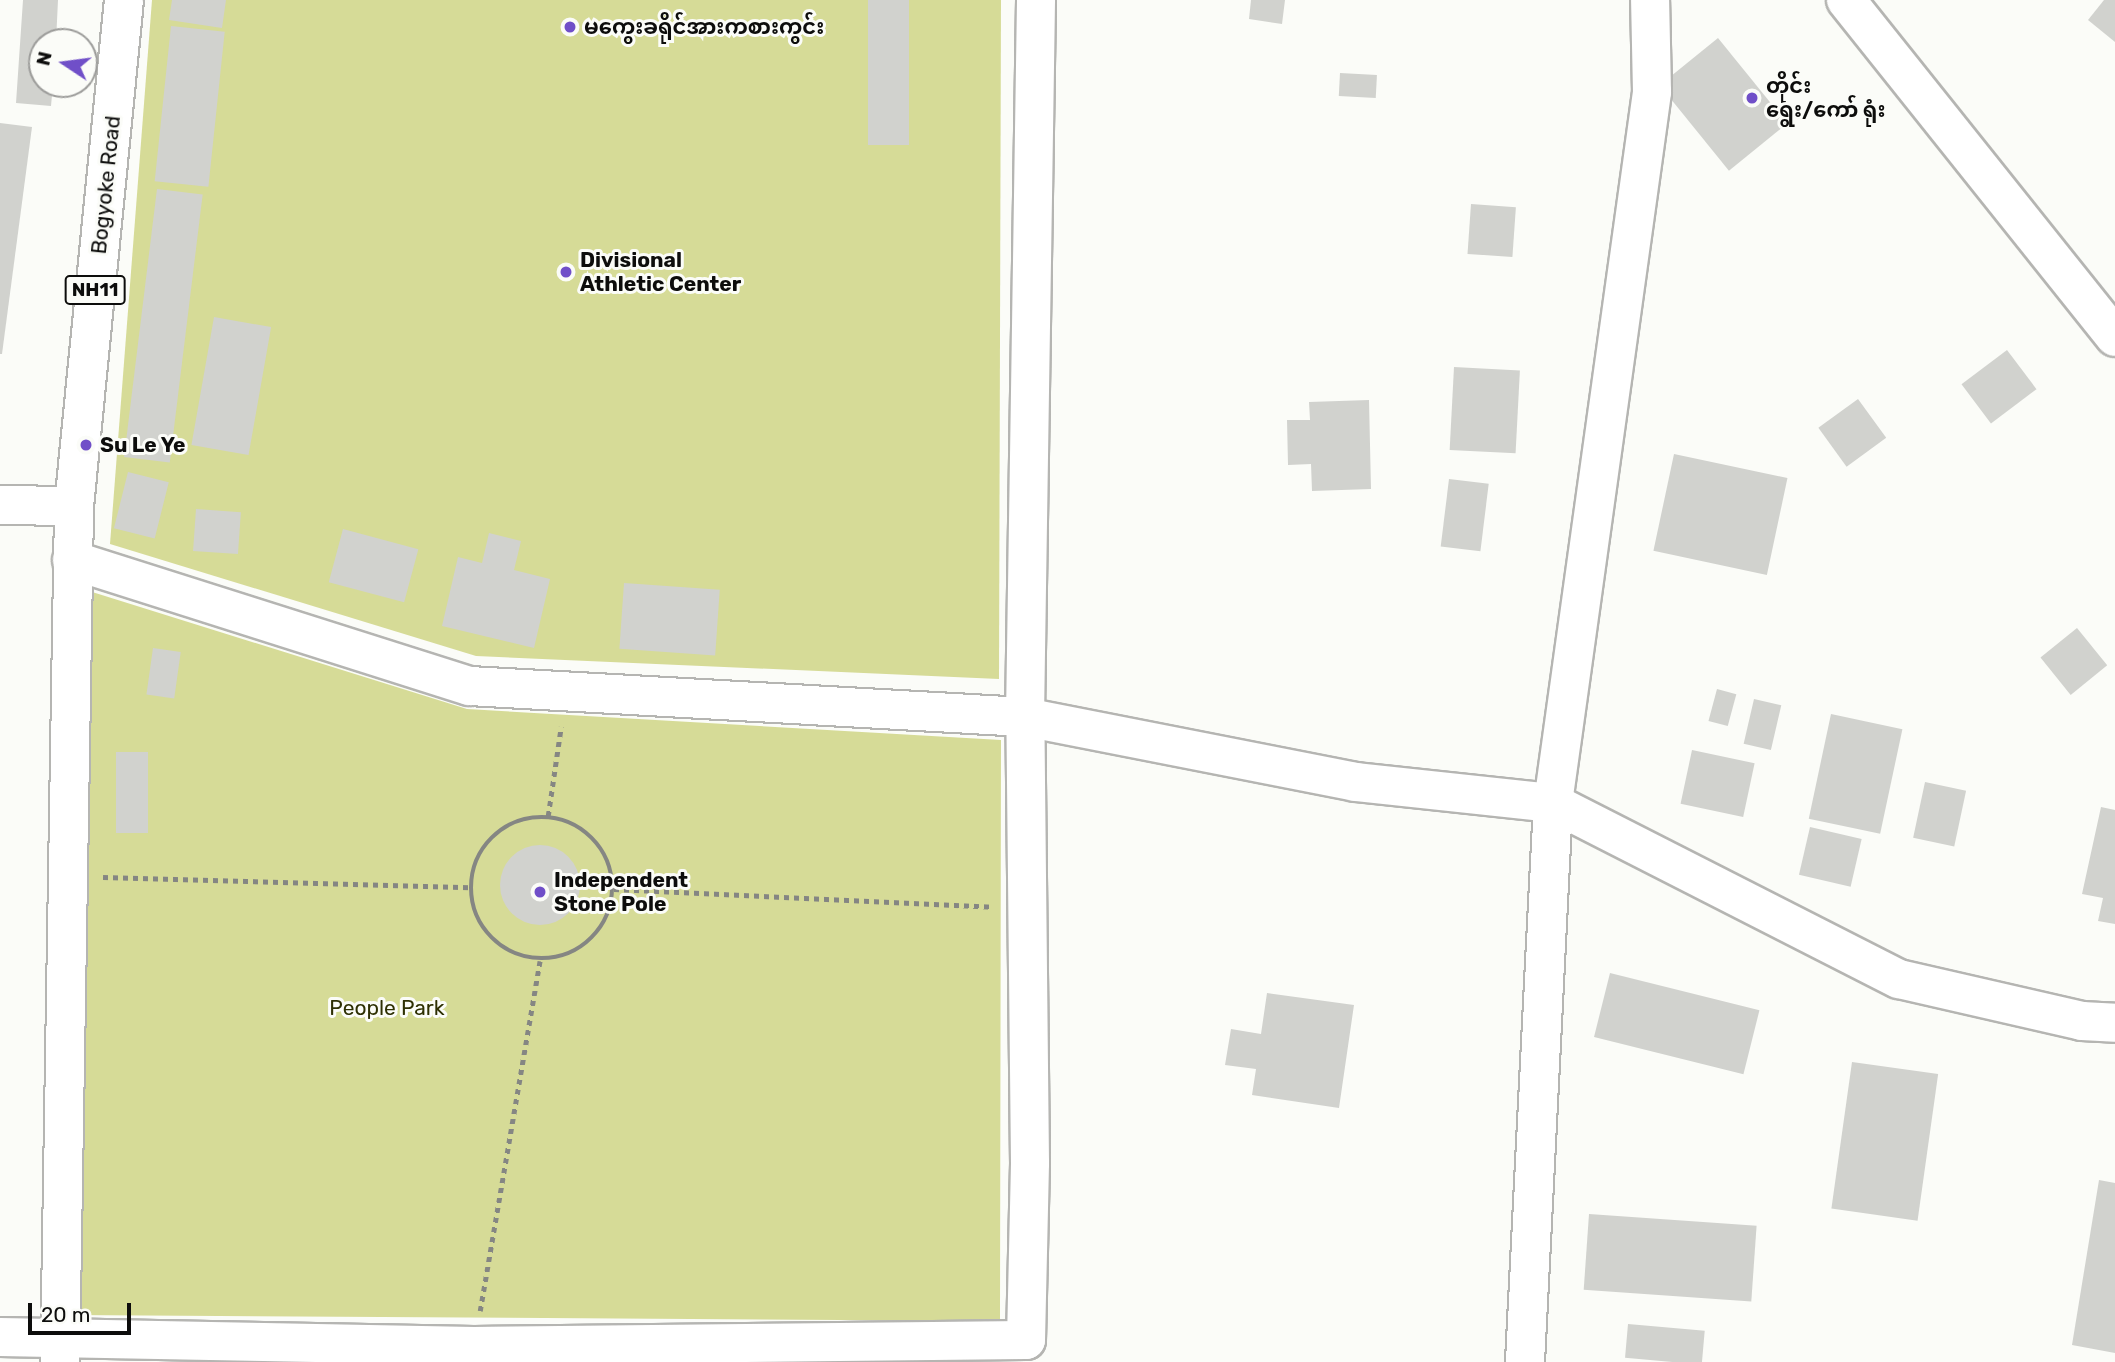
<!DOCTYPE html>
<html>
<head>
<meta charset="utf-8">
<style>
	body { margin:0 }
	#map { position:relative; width:2115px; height:1362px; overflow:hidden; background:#fbfcf8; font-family:Rubik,"Noto Sans Myanmar",sans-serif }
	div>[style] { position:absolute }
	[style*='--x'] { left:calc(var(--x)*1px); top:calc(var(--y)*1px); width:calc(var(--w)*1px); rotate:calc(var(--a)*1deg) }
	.green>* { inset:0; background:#d6db97 }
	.building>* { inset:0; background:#d1d2ce; transform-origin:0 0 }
	.round { border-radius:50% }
	.path>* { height:4.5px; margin-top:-2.25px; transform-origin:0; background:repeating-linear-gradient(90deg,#858683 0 5px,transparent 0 10px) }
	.path>.ring { margin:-2.25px; padding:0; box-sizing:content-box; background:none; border:4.5px solid #858683; border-radius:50% }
	.roads { filter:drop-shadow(2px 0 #b5b5b2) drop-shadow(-2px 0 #b5b5b2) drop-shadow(0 2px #b5b5b2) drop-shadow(0 -2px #b5b5b2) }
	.minor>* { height:38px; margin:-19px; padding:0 19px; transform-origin:19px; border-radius:19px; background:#fff }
	.highway>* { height:38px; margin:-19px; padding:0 19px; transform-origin:19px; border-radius:19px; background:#fff }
	.dots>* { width:19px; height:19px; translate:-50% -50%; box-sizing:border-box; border:4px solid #fbfcf8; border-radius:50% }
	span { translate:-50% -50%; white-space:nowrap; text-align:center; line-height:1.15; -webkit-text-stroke:6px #fbfcf8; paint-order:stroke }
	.shield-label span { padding:2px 5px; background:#fbfcf8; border:2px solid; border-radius:5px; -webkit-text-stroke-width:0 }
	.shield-label { font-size:19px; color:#0d0d0c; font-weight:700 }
	.poi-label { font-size:21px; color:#0d0d0c; font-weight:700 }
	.left { translate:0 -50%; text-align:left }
	.street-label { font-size:21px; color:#0d0d0c }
	.park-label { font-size:21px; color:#2e3003 }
	.north { position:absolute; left:28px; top:28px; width:70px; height:70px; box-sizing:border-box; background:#fbfcf8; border:2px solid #9c9c9a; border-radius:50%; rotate:283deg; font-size:19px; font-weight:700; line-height:28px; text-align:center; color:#0d0d0c }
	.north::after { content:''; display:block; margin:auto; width:24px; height:32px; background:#704fc8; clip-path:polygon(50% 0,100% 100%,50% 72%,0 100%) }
	.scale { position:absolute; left:28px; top:1303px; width:103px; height:32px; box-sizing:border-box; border:4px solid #0d0d0c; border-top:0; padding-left:9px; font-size:21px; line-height:24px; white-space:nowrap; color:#0d0d0c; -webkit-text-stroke:5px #fbfcf8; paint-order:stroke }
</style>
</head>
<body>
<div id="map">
	<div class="green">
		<i style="clip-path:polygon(152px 0,1001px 0,999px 679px,476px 656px,110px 544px)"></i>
		<i style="clip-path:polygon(89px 591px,467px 709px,1001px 740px,1000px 1321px,70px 1315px)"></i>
	</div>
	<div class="building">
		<i style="clip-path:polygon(23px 0,58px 0,56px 42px,42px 42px,42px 84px,53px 84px,51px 106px,16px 103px)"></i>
		<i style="clip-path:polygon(172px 0,226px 0,222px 28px,169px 20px)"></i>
		<i style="left:868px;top:0;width:41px;height:145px"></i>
		<i style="clip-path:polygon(1251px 0,1285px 0,1282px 24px,1249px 19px)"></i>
		<i style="clip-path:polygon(2104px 0,2115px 0,2115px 42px,2088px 20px)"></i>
		<i style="left:171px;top:26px;width:54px;height:156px;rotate:6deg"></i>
		<i style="left:1718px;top:38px;width:110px;height:75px;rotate:51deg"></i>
		<i style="left:1340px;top:73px;width:37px;height:23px;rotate:3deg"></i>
		<i style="clip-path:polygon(0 123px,32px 127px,2px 354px,0 354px)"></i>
		<i style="left:157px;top:189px;width:46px;height:270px;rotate:7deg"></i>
		<i style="left:1471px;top:204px;width:45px;height:50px;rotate:4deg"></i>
		<i style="left:214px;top:317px;width:58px;height:130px;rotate:10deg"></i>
		<i style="left:2007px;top:350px;width:49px;height:57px;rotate:53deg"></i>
		<i style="left:1454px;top:367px;width:66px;height:83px;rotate:3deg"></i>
		<i style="left:1858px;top:399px;width:48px;height:49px;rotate:54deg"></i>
		<i style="clip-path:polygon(1369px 400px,1371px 489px,1312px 491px,1311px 464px,1288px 465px,1287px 420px,1310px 420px,1309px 402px)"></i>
		<i style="left:1674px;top:454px;width:116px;height:99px;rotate:12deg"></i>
		<i style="left:128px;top:472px;width:42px;height:58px;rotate:14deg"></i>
		<i style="left:1449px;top:479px;width:40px;height:68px;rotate:7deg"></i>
		<i style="left:196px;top:509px;width:45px;height:42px;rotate:4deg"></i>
		<i style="left:343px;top:529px;width:78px;height:55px;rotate:15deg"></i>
		<i style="clip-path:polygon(489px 533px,521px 541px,514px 570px,550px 579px,534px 648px,442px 626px,458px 557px,482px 563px)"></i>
		<i style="left:624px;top:583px;width:96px;height:66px;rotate:4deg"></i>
		<i style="left:2077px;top:628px;width:48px;height:47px;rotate:51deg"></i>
		<i style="left:153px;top:648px;width:28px;height:47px;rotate:8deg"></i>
		<i style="left:1717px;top:689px;width:20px;height:33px;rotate:15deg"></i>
		<i style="left:1754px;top:699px;width:28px;height:46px;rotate:13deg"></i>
		<i style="left:1831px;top:714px;width:73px;height:107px;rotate:12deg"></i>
		<i style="left:1692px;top:750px;width:64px;height:55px;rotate:12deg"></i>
		<i style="left:116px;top:752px;width:32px;height:81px"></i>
		<i style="left:1925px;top:782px;width:42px;height:57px;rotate:12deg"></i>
		<i style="clip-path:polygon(2101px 807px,2115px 810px,2115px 924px,2098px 921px,2103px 898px,2082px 894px)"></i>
		<i style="left:1810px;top:827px;width:53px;height:49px;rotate:13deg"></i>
		<i class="round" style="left:500px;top:845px;width:80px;height:80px"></i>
		<i style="left:1610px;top:973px;width:154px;height:66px;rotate:14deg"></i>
		<i style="clip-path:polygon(1267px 993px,1354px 1005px,1339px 1108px,1252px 1095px,1256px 1069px,1225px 1065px,1231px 1029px,1261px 1034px)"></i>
		<i style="left:1852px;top:1062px;width:87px;height:148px;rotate:8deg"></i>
		<i style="clip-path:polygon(2099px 1180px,2115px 1183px,2115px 1353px,2072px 1345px)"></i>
		<i style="left:1589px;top:1214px;width:168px;height:76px;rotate:4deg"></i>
		<i style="left:1628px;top:1324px;width:77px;height:34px;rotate:5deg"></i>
	</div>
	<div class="path">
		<i style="--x:548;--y:816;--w:90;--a:-81.7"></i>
		<i class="ring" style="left:471px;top:817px;width:137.5px;height:137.5px"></i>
		<i style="--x:103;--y:877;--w:367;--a:1.6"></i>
		<i style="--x:614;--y:889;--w:379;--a:2.7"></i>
		<i style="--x:480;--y:1311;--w:355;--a:-80.3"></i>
	</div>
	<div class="roads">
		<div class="minor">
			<i style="--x:1846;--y:0;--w:431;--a:51.4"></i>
			<i style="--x:72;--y:560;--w:417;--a:17.6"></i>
			<i style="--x:470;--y:686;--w:556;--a:3.2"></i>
			<i style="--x:1025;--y:717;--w:336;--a:11.1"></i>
			<i style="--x:1355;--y:782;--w:199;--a:6.1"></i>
			<i style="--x:1553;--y:803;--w:388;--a:27"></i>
			<i style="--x:1899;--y:979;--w:188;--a:12.9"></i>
			<i style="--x:2082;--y:1021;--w:33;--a:3"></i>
			<i style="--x:0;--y:1337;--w:474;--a:1.1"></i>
			<i style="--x:474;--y:1346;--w:552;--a:-0.62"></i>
			<i style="--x:1026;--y:1340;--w:177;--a:-88.7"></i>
			<i style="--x:1030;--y:1163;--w:446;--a:-90.6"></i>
			<i style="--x:1025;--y:717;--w:717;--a:-89.12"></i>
			<i style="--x:60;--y:1362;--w:856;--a:-89.06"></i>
			<i style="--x:1525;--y:1362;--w:560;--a:-87.13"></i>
			<i style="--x:1553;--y:803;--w:718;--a:-82.07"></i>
			<i style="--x:1652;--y:92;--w:92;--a:-91.2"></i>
		</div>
		<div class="highway">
			<i style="--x:0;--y:505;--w:74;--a:0.8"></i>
			<i style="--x:74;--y:506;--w:508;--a:-84.36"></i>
		</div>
	</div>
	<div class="dots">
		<i style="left:570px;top:27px;background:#704fc8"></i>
		<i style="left:1752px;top:98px;background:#704fc8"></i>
		<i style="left:566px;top:272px;background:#704fc8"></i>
		<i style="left:86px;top:445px;background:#704fc8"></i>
		<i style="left:540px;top:892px;background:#704fc8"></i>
	</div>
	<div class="shield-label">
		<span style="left:95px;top:290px">NH11</span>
	</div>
	<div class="poi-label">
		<span class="left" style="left:584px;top:27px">မကွေးခရိုင်အားကစားကွင်း</span>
		<span class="left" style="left:1766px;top:98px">တိုင်း<br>ရွေး/ကော် ရုံး</span>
		<span class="left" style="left:580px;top:272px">Divisional<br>Athletic Center</span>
		<span class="left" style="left:100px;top:445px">Su Le Ye</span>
		<span class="left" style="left:554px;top:892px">Independent<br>Stone Pole</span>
	</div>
	<div class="street-label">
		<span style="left:106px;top:185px;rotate:-84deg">Bogyoke Road</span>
	</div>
	<div class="park-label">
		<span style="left:387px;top:1008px">People Park</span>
	</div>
	<div class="north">N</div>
	<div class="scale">20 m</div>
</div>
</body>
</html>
